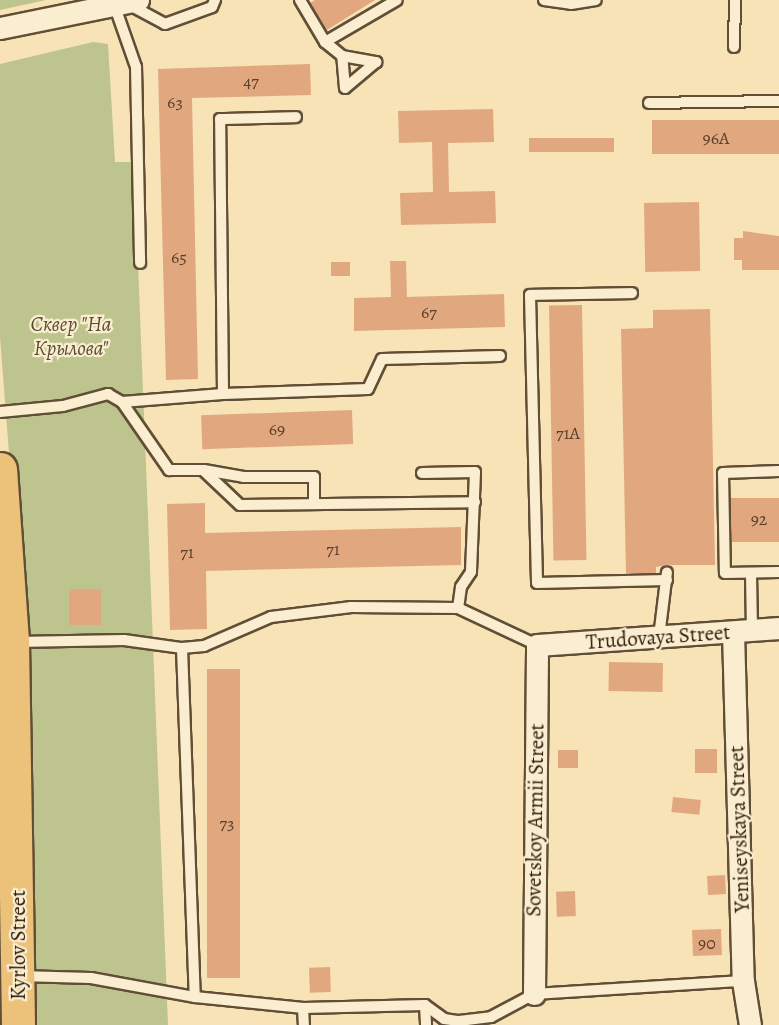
<!DOCTYPE html>
<html>
<head>
<meta charset="utf-8">
<style>
	body { margin:0 }
	#map { position:relative; width:779px; height:1025px; overflow:hidden; background:#f7e3b6; font-family:Alegreya,serif }
	div>[style] { position:absolute }
	[style*='--x'] { left:calc(var(--x)*1px); top:calc(var(--y)*1px); width:calc(var(--w)*1px); rotate:calc(var(--a)*1deg) }
	.green>* { inset:0; background:#bdc48e }
	.building>* { inset:0; background:#e1a880; transform-origin:0 0 }
	.roads { filter:drop-shadow(2px 0 #604e36) drop-shadow(-2px 0 #604e36) drop-shadow(0 2px #604e36) drop-shadow(0 -2px #604e36) }
	.lane>* { height:10px; margin:-5px; padding:0 5px; transform-origin:5px; border-radius:5px; background:#faedd0 }
	.street>* { height:21px; margin:-10.5px; padding:0 10.5px; transform-origin:10.5px; border-radius:10.5px; background:#faedd0 }
	.primary>* { height:33px; margin:-16.5px; padding:0 16.5px; transform-origin:16.5px; border-radius:16.5px; background:#ecc27b }
	span { translate:-50% -50%; white-space:nowrap; text-align:center; line-height:1.15; -webkit-text-stroke:4.5px #faedd0; paint-order:stroke }
	.number-label { font-size:18px; color:#5b3f29 }
	.number-label span { -webkit-text-stroke-width:0 }
	.park-label { font-size:21px; color:#594e33; font-style:italic }
	.street-label { font-size:21px; color:#2e1c0c }
</style>
</head>
<body>
<div id="map">
	<div class="green">
		<i style="clip-path:polygon(0 0,46px 0,0 10px)"></i>
		<i style="clip-path:polygon(93px 42px,108px 44px,115px 162px,134px 162px,168px 1025px,35px 1025px,25px 659px,0 337px,0 64px)"></i>
	</div>
	<div class="building">
		<i style="clip-path:polygon(315px 0,375px 0,327px 30px,310px 3px)"></i>
		<i style="clip-path:polygon(310px 64px,311px 95px,192px 98px,198px 379px,166px 380px,158px 69px)"></i>
		<i style="clip-path:polygon(493px 109px,494px 142px,448px 143px,449px 192px,495px 191px,496px 223px,401px 225px,400px 193px,433px 192px,432px 142px,399px 143px,398px 111px)"></i>
		<i style="left:779px;top:120px;width:34px;height:127px;rotate:90deg"></i>
		<i style="left:614px;top:138px;width:14px;height:85px;rotate:90deg"></i>
		<i style="left:699px;top:202px;width:69px;height:55px;rotate:89deg"></i>
		<i style="clip-path:polygon(743px 231px,779px 236px,779px 270px,742px 270px,742px 260px,734px 260px,734px 238px,743px 238px)"></i>
		<i style="clip-path:polygon(390px 261px,406px 261px,407px 297px,504px 294px,505px 327px,354px 331px,354px 298px,391px 297px)"></i>
		<i style="left:331px;top:262px;width:19px;height:14px"></i>
		<i style="left:582px;top:305px;width:255px;height:33px;rotate:89deg"></i>
		<i style="clip-path:polygon(710px 309px,715px 565px,667px 565px,656px 567px,656px 573px,626px 573px,621px 329px,653px 328px,653px 310px)"></i>
		<i style="left:352px;top:410px;width:34px;height:151px;rotate:88deg"></i>
		<i style="left:779px;top:498px;width:44px;height:48px;rotate:90deg"></i>
		<i style="clip-path:polygon(205px 503px,205px 533px,461px 527px,461px 565px,206px 571px,207px 629px,170px 630px,167px 504px)"></i>
		<i style="left:101px;top:589px;width:36px;height:32px;rotate:90deg"></i>
		<i style="left:609px;top:662px;width:54px;height:29px;rotate:1deg"></i>
		<i style="left:207px;top:669px;width:33px;height:309px"></i>
		<i style="left:695px;top:749px;width:22px;height:24px"></i>
		<i style="left:558px;top:750px;width:20px;height:18px"></i>
		<i style="left:673px;top:797px;width:28px;height:15px;rotate:6deg"></i>
		<i style="left:725px;top:875px;width:19px;height:18px;rotate:87deg"></i>
		<i style="left:575px;top:891px;width:25px;height:19px;rotate:88deg"></i>
		<i style="left:721px;top:929px;width:26px;height:29px;rotate:88deg"></i>
		<i style="left:330px;top:967px;width:25px;height:21px;rotate:88deg"></i>
	</div>
	<div class="roads">
		<div class="lane">
			<i style="--x:300;--y:0;--w:49;--a:59.2"></i>
			<i style="--x:325;--y:42;--w:22;--a:39"></i>
			<i style="--x:342;--y:56;--w:35;--a:10"></i>
			<i style="--x:376;--y:62;--w:40;--a:140"></i>
			<i style="--x:345;--y:88;--w:32;--a:-95"></i>
			<i style="--x:544;--y:0;--w:27;--a:8"></i>
			<i style="--x:571;--y:4;--w:25;--a:-9"></i>
			<i style="--x:128;--y:4;--w:42;--a:28.4"></i>
			<i style="--x:165;--y:24;--w:50;--a:-19.9"></i>
			<i style="--x:212;--y:7;--w:8;--a:-67"></i>
			<i style="--x:115;--y:7;--w:64;--a:70.7"></i>
			<i style="--x:136;--y:67;--w:196;--a:88.8"></i>
			<i style="--x:325;--y:42;--w:83;--a:-30.3"></i>
			<i style="--x:734;--y:47;--w:47;--a:-88.8"></i>
			<i style="--x:649;--y:103;--w:130;--a:-0.9"></i>
			<i style="--x:632;--y:293;--w:102;--a:178.9"></i>
			<i style="--x:530;--y:295;--w:288;--a:88.6"></i>
			<i style="--x:537;--y:583;--w:130;--a:-1.3"></i>
			<i style="--x:223;--y:394;--w:145;--a:-2"></i>
			<i style="--x:368;--y:389;--w:33;--a:-65"></i>
			<i style="--x:382;--y:359;--w:118;--a:-1.5"></i>
			<i style="--x:122;--y:402;--w:83;--a:55.3"></i>
			<i style="--x:169;--y:470;--w:34;--a:0"></i>
			<i style="--x:203;--y:470;--w:51;--a:43.4"></i>
			<i style="--x:240;--y:505;--w:235;--a:-0.7"></i>
			<i style="--x:0;--y:412;--w:63;--a:-5.4"></i>
			<i style="--x:63;--y:406;--w:47;--a:-14.9"></i>
			<i style="--x:108;--y:394;--w:16;--a:30"></i>
			<i style="--x:122;--y:402;--w:101;--a:-4.5"></i>
			<i style="--x:223;--y:394;--w:275;--a:-90.6"></i>
			<i style="--x:220;--y:119;--w:76;--a:-1.5"></i>
			<i style="--x:204;--y:470;--w:40;--a:10"></i>
			<i style="--x:243;--y:477;--w:71;--a:0"></i>
			<i style="--x:314;--y:477;--w:27;--a:90"></i>
			<i style="--x:779;--y:471;--w:56;--a:178"></i>
			<i style="--x:723;--y:473;--w:100;--a:88.9"></i>
			<i style="--x:725;--y:573;--w:54;--a:-1.1"></i>
			<i style="--x:422;--y:473;--w:53;--a:-1.1"></i>
			<i style="--x:475;--y:472;--w:100;--a:92.3"></i>
			<i style="--x:471;--y:572;--w:18;--a:124"></i>
			<i style="--x:461;--y:587;--w:21;--a:98"></i>
			<i style="--x:751;--y:573;--w:57;--a:89"></i>
			<i style="--x:659;--y:637;--w:65;--a:-83"></i>
			<i style="--x:16;--y:642;--w:108;--a:-1.1"></i>
			<i style="--x:124;--y:640;--w:59;--a:7.9"></i>
			<i style="--x:182;--y:648;--w:22;--a:-5"></i>
			<i style="--x:204;--y:646;--w:73;--a:-23.4"></i>
			<i style="--x:271;--y:617;--w:81;--a:-7.1"></i>
			<i style="--x:351;--y:607;--w:107;--a:0.5"></i>
			<i style="--x:458;--y:608;--w:87;--a:25.1"></i>
			<i style="--x:182;--y:648;--w:349;--a:87.9"></i>
			<i style="--x:19;--y:976;--w:72;--a:1.6"></i>
			<i style="--x:91;--y:978;--w:106;--a:10.4"></i>
			<i style="--x:195;--y:997;--w:109;--a:5.8"></i>
			<i style="--x:303;--y:1008;--w:122;--a:-1.4"></i>
			<i style="--x:425;--y:1005;--w:24;--a:36"></i>
			<i style="--x:444;--y:1019;--w:15;--a:8"></i>
			<i style="--x:459;--y:1021;--w:32;--a:-7"></i>
			<i style="--x:491;--y:1017;--w:49;--a:-28.1"></i>
			<i style="--x:534;--y:994;--w:209;--a:-3.6"></i>
			<i style="--x:425;--y:1005;--w:20;--a:87"></i>
			<i style="--x:303;--y:1008;--w:17;--a:87"></i>
		</div>
		<div class="street">
			<i style="--x:0;--y:28;--w:141;--a:-11.5"></i>
			<i style="--x:733;--y:632;--w:349;--a:88.4"></i>
			<i style="--x:743;--y:981;--w:45;--a:81"></i>
			<i style="--x:534;--y:994;--w:349;--a:-89.5"></i>
			<i style="--x:537;--y:645;--w:243;--a:-4"></i>
		</div>
		<div class="primary">
			<i style="--x:0;--y:469;--w:173;--a:86"></i>
			<i style="--x:12;--y:642;--w:383;--a:89.1"></i>
		</div>
	</div>
	<div class="number-label">
		<span style="left:251px;top:81px">47</span>
		<span style="left:175px;top:102px">63</span>
		<span style="left:716px;top:138px">96А</span>
		<span style="left:179px;top:257px">65</span>
		<span style="left:429px;top:312px">67</span>
		<span style="left:277px;top:429px">69</span>
		<span style="left:568px;top:433px">71А</span>
		<span style="left:759px;top:519px">92</span>
		<span style="left:333px;top:549px">71</span>
		<span style="left:187px;top:552px">71</span>
		<span style="left:227px;top:823px">73</span>
		<span style="left:707px;top:943px">90</span>
	</div>
	<div class="park-label">
		<span style="left:71px;top:336px">Сквер "На<br>Крылова"</span>
	</div>
	<div class="street-label">
		<span style="left:658px;top:637px;rotate:-4deg">Trudovaya Street</span>
		<span style="left:535px;top:820px;rotate:-89deg">Sovetskoy Armii Street</span>
		<span style="left:739px;top:829px;rotate:-92deg">Yeniseyskaya Street</span>
		<span style="left:18px;top:945px;rotate:-90deg">Kyrlov Street</span>
	</div>
</div>
</body>
</html>
